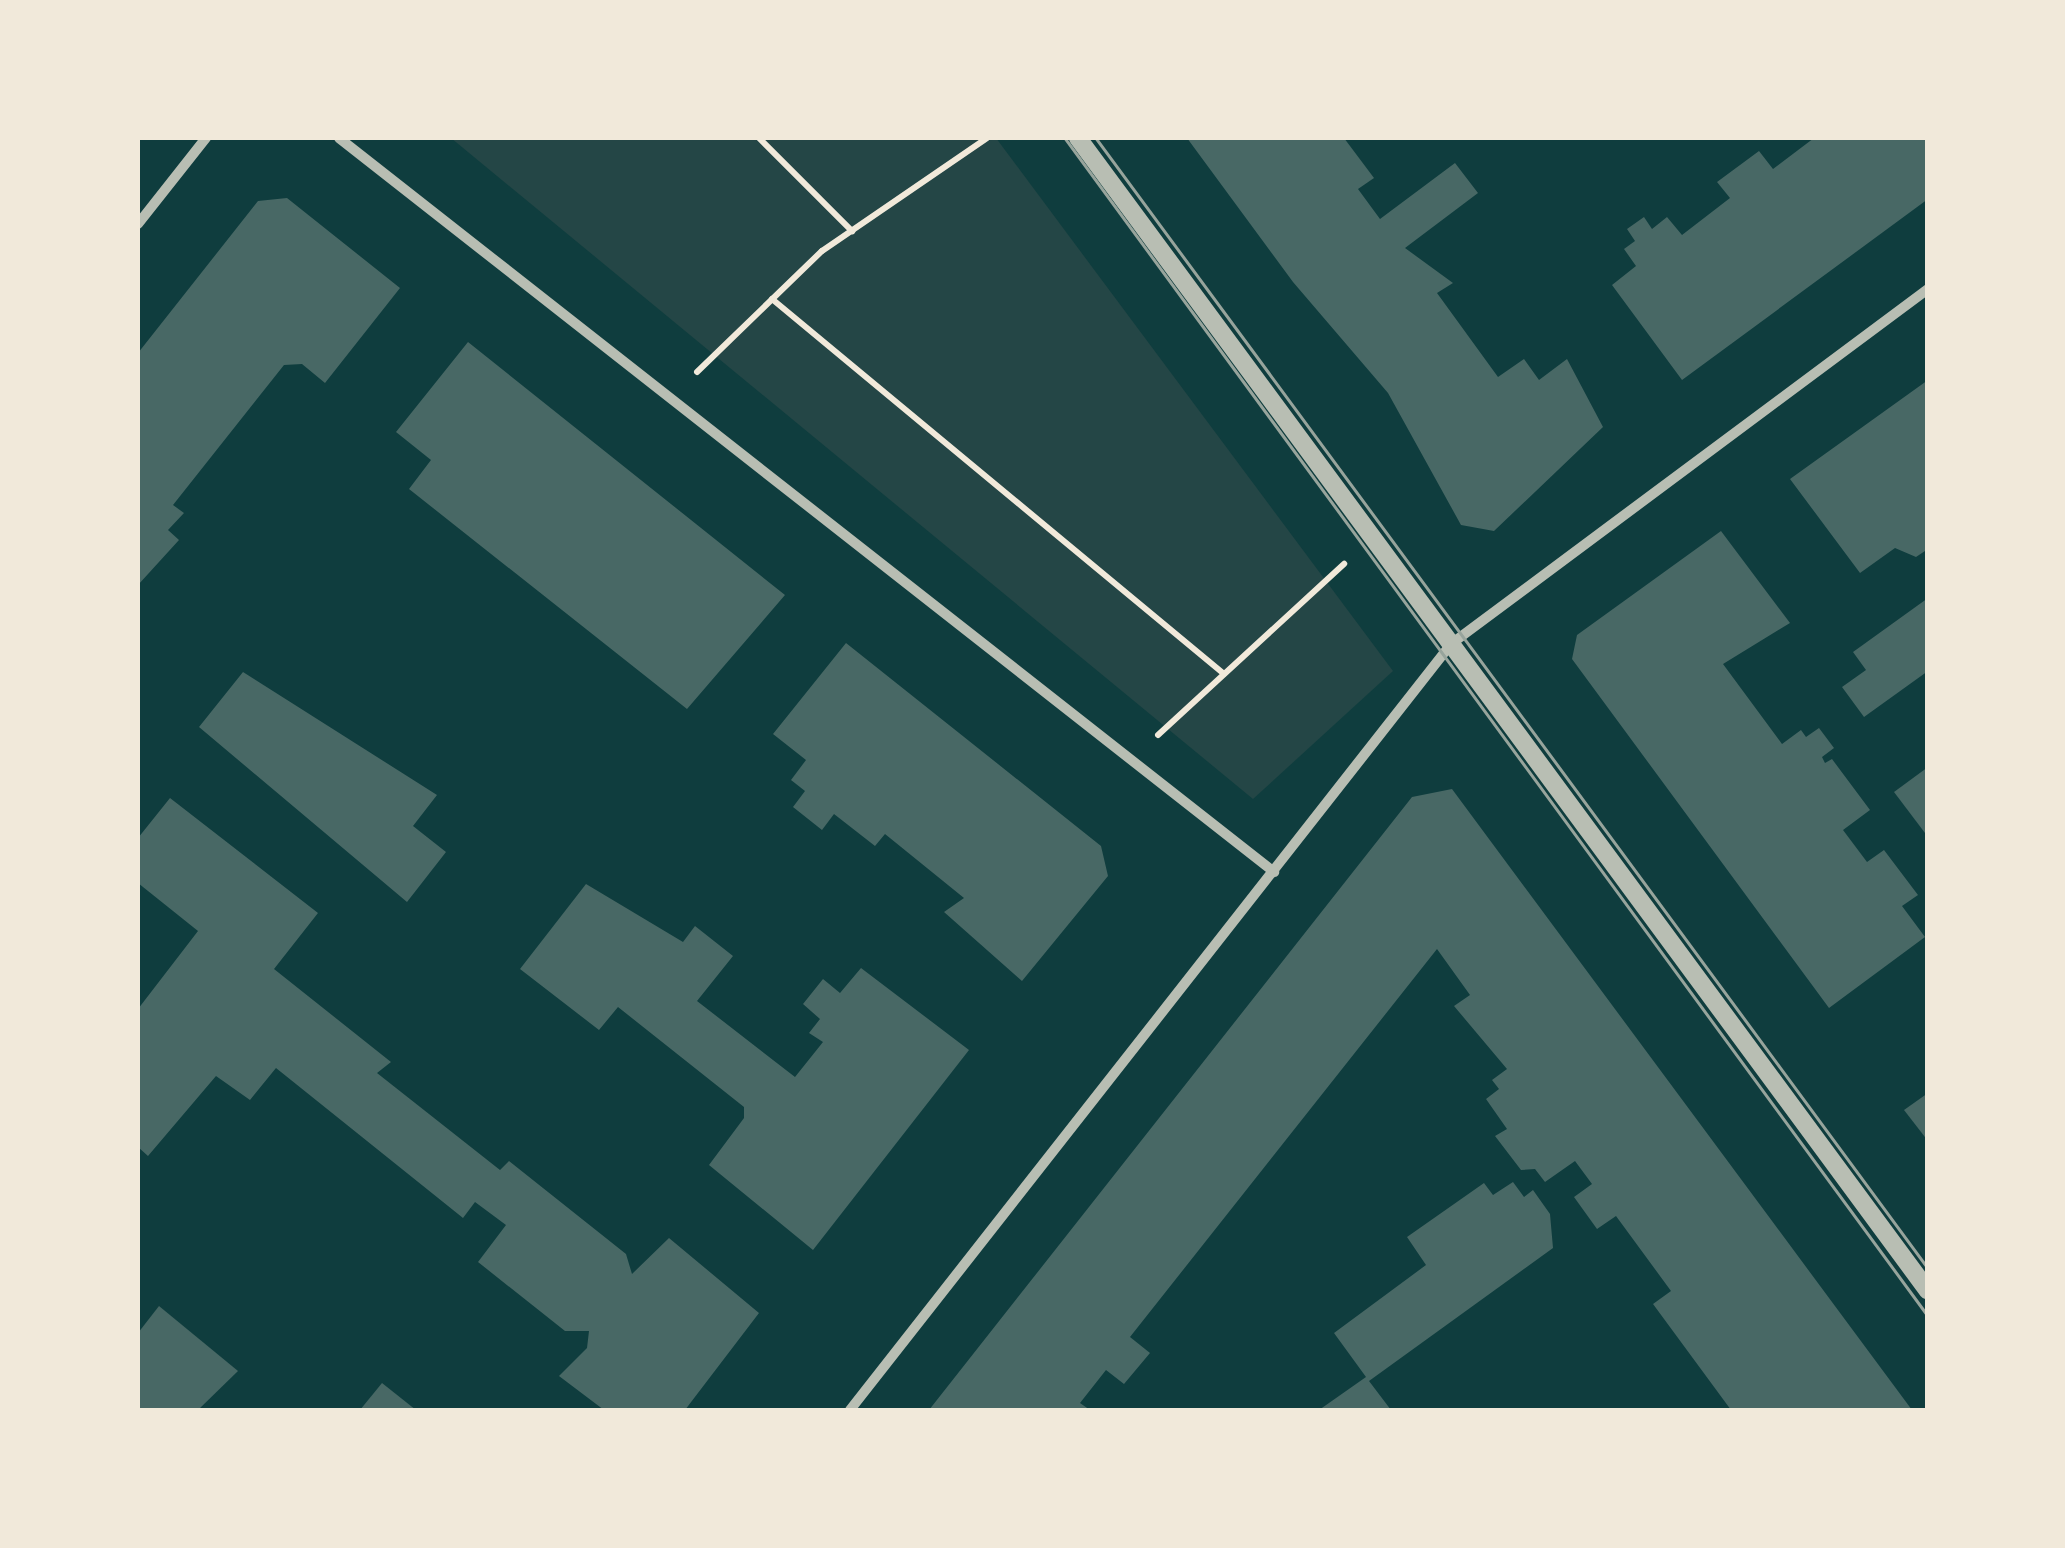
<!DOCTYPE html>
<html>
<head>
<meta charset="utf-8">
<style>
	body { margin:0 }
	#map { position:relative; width:2065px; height:1548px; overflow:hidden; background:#0f3d3e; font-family:"Source Sans 3",sans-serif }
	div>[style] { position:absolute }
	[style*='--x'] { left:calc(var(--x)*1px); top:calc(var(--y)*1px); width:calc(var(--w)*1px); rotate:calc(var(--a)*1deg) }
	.green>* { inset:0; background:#244646 }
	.building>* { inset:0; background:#486865 }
	.path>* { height:6px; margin:-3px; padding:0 3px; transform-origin:3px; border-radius:3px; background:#f1e9da }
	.minor>* { height:10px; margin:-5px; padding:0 5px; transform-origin:5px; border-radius:5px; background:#b8beb3 }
	.tertiary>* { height:18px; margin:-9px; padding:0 9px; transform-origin:9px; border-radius:9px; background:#b8beb3 }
	.tram>* { height:2.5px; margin:-1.25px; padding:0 1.25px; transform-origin:1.25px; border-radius:1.25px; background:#97a49c }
	span { translate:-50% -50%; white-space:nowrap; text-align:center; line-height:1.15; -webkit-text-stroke:10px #f1e9da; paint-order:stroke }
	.frame { position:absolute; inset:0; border:140px solid #f1e9da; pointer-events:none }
</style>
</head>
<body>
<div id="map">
	<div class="green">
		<i style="clip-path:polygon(451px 138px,996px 138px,1393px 671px,1253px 799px)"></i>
	</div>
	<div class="building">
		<i style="clip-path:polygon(1187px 138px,1344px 138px,1374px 178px,1358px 189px,1380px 219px,1455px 163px,1478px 193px,1405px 248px,1453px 283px,1437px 293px,1498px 377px,1524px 359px,1539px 380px,1567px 359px,1603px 427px,1494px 531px,1461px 525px,1388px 393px,1293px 282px)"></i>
		<i style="clip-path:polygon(1814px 138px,1928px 138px,1928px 199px,1682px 380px,1612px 285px,1636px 266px,1624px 249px,1635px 241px,1627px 229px,1644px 217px,1652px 229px,1667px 217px,1682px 235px,1730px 198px,1717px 182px,1759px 151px,1773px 169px)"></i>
		<i style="clip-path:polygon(287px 198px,400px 288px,325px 383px,302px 364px,284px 365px,173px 505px,184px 513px,168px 530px,179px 540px,138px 585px,138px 353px,258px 201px)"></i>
		<i style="clip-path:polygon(468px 342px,785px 595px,687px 709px,409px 489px,431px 460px,396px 432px)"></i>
		<i style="clip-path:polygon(1928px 380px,1928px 549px,1916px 557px,1895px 548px,1860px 573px,1790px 479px)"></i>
		<i style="clip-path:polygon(1721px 531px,1790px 623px,1723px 664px,1782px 744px,1801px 730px,1806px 737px,1819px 728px,1834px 748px,1822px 757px,1825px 763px,1832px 759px,1870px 810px,1843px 830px,1867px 862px,1884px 850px,1918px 895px,1902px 906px,1925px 937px,1829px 1008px,1572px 659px,1577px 635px)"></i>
		<i style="clip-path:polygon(1928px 598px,1928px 671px,1864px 717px,1842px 687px,1866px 670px,1853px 652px)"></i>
		<i style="clip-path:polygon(846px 643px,1101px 846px,1108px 876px,1022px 981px,944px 912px,964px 898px,885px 834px,875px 846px,834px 814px,822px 830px,793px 807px,805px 791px,791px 780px,806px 760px,773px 734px)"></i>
		<i style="clip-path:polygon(243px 672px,437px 795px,413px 826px,446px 852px,407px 902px,199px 727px)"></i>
		<i style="clip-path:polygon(1928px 767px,1928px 837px,1894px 792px)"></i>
		<i style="clip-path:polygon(1452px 789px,1912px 1410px,1731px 1410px,1653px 1304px,1671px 1291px,1616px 1216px,1597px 1229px,1574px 1197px,1592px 1184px,1575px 1161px,1545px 1182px,1535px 1169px,1521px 1170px,1495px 1136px,1507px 1129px,1486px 1099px,1499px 1089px,1492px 1080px,1507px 1069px,1454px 1006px,1470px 995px,1437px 949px,1130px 1337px,1150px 1353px,1124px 1384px,1106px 1370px,1080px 1403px,1090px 1410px,929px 1410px,1412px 797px)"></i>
		<i style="clip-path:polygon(170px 798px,318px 913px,274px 969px,391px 1062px,377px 1073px,500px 1170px,509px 1161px,626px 1254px,632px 1274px,669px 1238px,759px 1313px,685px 1410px,604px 1410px,559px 1376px,587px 1348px,589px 1331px,565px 1331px,478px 1262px,506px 1225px,475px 1202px,463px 1218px,276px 1068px,250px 1100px,216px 1076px,148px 1156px,138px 1147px,138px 1009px,198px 931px,138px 883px,138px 838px)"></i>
		<i style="clip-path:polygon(586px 884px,683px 942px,695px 926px,733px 956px,697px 1001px,795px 1077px,823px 1042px,809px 1033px,820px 1019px,803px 1004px,823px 979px,840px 993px,861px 968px,969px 1050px,813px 1250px,709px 1165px,744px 1118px,744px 1107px,618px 1007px,599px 1030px,520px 969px)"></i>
		<i style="clip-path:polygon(1928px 1093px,1928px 1141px,1904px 1110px)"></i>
		<i style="clip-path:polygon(1513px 1182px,1524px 1197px,1533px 1190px,1550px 1214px,1553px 1248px,1369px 1381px,1391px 1410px,1319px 1410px,1366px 1377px,1334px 1333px,1426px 1265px,1407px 1237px,1484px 1183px,1493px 1195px)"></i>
		<i style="clip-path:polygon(159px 1306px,238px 1371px,198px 1410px,138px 1410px,138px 1333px)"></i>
		<i style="clip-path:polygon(382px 1383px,416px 1410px,360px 1410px)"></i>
	</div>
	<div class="path">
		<i style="--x:759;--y:138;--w:132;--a:45"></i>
		<i style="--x:772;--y:299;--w:587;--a:39.68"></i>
		<i style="--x:697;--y:372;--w:174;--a:-44.1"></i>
		<i style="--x:822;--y:251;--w:200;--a:-34.4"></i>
		<i style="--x:1158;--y:735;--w:253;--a:-42.6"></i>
	</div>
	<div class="minor">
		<i style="--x:339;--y:138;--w:1189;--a:38.13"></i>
		<i style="--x:138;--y:224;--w:110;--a:-51.7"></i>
		<i style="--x:850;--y:1410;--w:974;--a:-51.88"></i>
		<i style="--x:1451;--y:644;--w:595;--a:-36.66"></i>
	</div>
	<div class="tertiary">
		<i style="--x:1078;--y:138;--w:1432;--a:53.6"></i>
	</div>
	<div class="tram">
		<i style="--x:1065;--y:138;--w:1460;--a:53.77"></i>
		<i style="--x:1096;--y:138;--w:1403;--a:53.64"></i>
	</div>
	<div class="frame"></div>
</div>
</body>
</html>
